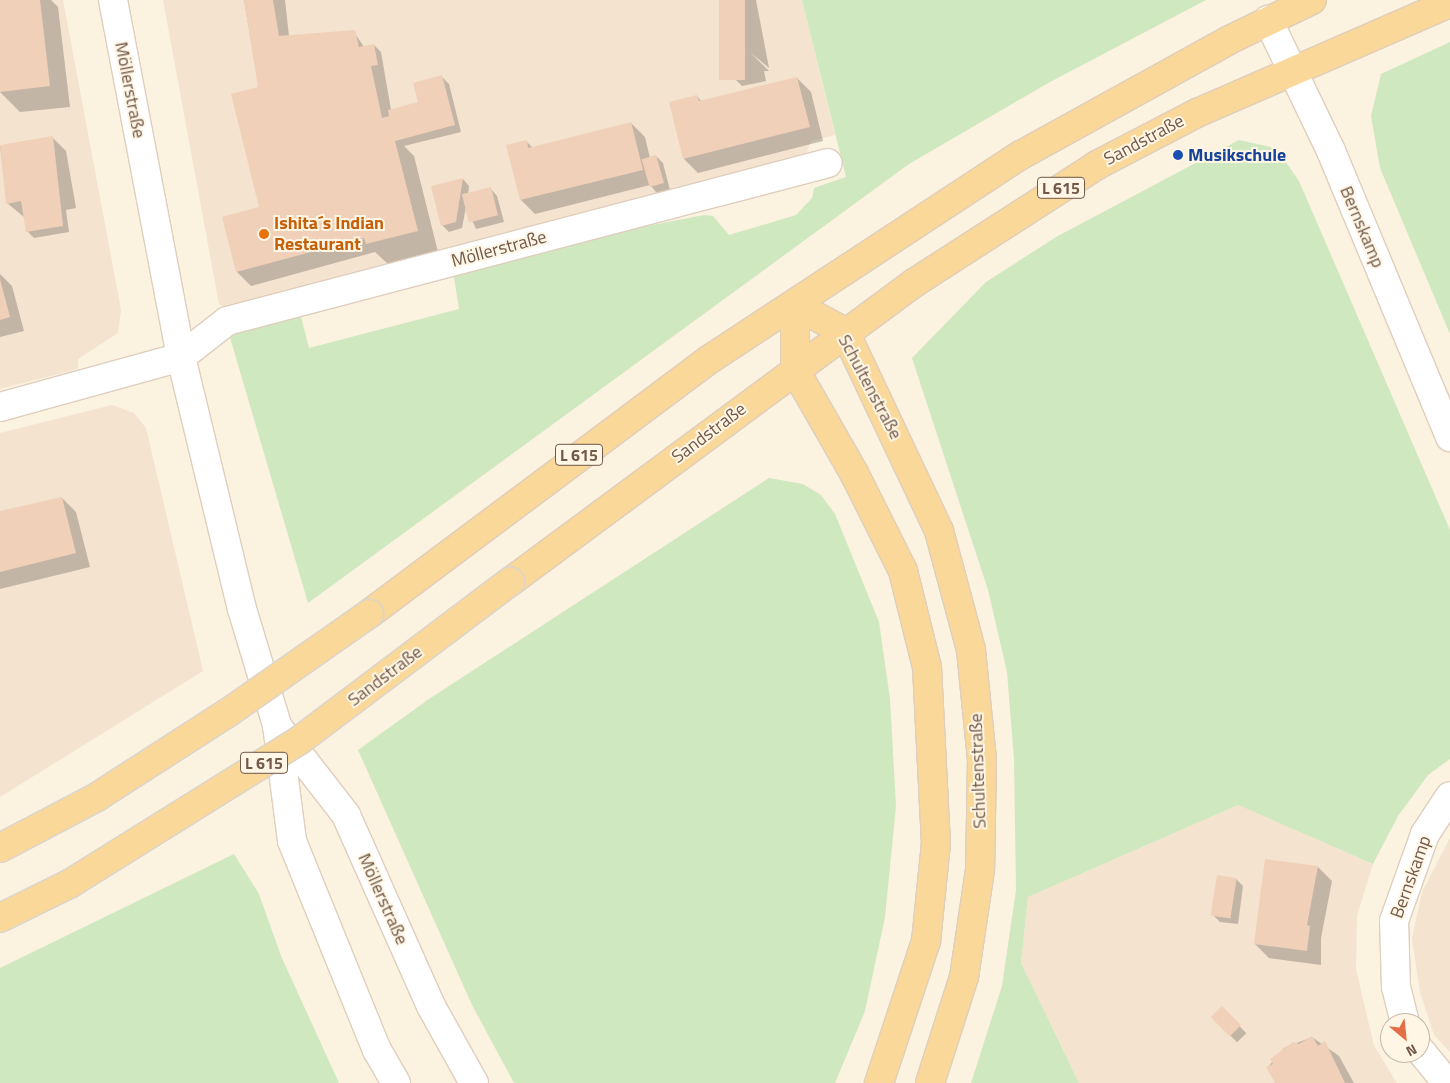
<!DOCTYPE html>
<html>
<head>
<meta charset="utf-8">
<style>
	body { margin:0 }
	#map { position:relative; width:1450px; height:1083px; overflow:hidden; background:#fbf2e0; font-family:"Titillium Web",sans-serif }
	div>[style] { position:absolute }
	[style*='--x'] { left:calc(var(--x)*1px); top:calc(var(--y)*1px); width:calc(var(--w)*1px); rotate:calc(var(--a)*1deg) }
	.residential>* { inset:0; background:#f3e3cf }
	.green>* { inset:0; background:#cfe8c0 }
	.shadow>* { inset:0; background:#0003; transform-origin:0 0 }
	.building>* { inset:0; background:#f0d0b9; transform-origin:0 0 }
	.roads { filter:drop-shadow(1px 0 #dfcebd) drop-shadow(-1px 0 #dfcebd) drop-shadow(0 1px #dfcebd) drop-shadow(0 -1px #dfcebd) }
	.minor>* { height:28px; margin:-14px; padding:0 14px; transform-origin:14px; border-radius:14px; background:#fff }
	.major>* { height:28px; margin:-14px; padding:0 14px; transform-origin:14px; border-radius:14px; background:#f9d899 }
	.bridges { filter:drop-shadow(1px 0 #dad4cf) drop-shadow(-1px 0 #dad4cf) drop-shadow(0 1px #dad4cf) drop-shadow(0 -1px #dad4cf) }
	.major-bridge>* { height:28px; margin:-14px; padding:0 14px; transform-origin:14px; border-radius:14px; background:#f9d899 }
	.dots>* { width:14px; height:14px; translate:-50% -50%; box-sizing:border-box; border:2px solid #fff6e6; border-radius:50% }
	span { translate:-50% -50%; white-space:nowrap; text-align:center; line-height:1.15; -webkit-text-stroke:4px #fff6e6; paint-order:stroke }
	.shield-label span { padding:1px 4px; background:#fff6e6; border:1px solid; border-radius:4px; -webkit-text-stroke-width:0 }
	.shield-label { font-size:16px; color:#715848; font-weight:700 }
	.street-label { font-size:18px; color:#715848 }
	.transit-label { font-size:18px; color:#164399; font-weight:700 }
	.left { translate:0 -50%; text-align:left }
	.food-label { font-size:18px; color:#c56008; font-weight:700 }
	.north { position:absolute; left:1380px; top:1013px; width:50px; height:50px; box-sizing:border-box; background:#fff6e6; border:1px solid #c6b7a7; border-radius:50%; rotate:152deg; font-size:14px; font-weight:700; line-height:20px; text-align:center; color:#715848 }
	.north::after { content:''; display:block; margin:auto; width:18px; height:22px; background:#e46e47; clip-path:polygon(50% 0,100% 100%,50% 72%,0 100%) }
</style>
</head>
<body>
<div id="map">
	<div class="residential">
		<i style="clip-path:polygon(0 0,63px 0,121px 310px,118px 333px,78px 359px,78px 369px,0 389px)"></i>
		<i style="clip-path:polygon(163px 0,802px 0,835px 135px,811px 141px,805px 157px,231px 311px,219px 304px)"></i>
		<i style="clip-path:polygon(112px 405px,134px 413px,146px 428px,203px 671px,0 797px,0 433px)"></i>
		<i style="clip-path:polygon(1238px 805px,1373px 864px,1357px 915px,1356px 969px,1374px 1046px,1397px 1083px,1079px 1083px,1021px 963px,1028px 897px)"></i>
		<i style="clip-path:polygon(1450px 838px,1450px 1052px,1434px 1035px,1420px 992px,1412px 939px,1422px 892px)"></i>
	</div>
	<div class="green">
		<i style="clip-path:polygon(802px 0,1206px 0,1050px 82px,909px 164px,308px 603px,229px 334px,300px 313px,309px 348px,459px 309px,454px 277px,601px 235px,704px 215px,713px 216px,729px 235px,796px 215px,812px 198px,814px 188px,846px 177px)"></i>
		<i style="clip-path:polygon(1450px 42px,1450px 334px,1380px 168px,1371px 116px,1381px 74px)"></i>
		<i style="clip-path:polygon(1239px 140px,1276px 148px,1299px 181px,1450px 530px,1450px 759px,1428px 775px,1398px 816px,1373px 864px,1238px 805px,1028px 897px,1021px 963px,1079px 1083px,971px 1083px,1002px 986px,1016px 890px,1014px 759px,1007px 672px,988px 590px,912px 358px,986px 282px,1056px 237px)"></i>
		<i style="clip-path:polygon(769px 478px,803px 484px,821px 495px,835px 514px,879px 622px,890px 699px,896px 806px,885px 917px,865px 1011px,835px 1083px,514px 1083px,472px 1005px,358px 750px,429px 699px)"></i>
		<i style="clip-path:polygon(234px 854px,259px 894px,281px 956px,339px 1083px,0 1083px,0 968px)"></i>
	</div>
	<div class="shadow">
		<i style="clip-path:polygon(0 0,51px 0,58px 7px,70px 107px,20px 112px,0 92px)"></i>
		<i style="clip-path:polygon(244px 0,285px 0,289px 36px,354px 32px,364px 47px,374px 45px,381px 52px,391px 110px,419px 103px,442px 77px,449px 84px,461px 132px,404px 146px,414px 156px,438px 252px,388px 264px,375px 252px,251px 286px,237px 272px,261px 208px,259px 88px)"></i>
		<i style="clip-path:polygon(720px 0,756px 0,769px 68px,751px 53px,769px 71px,764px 71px,766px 81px,742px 86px,735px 79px)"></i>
		<i style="clip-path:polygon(797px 78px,811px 92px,823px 141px,698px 173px,684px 159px,670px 103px,697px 96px,702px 102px)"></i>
		<i style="clip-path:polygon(631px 123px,645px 137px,650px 158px,656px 156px,663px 163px,670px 190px,657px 193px,650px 185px,535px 214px,521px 200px,508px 146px,526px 141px,533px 148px)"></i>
		<i style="clip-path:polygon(52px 137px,66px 151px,76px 208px,66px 210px,69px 232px,34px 238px,27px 231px,24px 217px,7px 203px,0 146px)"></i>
		<i style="clip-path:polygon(463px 179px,469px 186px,468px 195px,491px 189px,497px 196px,504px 222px,476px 229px,466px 207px,462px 228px,449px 232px,442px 225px)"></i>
		<i style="clip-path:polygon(0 274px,12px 286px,24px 331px,0 337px)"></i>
		<i style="clip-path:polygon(62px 498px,76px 512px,90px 567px,0 589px,0 513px)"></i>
		<i style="clip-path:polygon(1318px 867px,1332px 881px,1321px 938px,1321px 965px,1269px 958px,1255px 944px)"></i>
		<i style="clip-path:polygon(1236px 879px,1243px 886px,1238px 924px,1220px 922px,1213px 915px)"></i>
		<i style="left:1222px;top:1008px;width:35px;height:13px;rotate:46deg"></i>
		<i style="clip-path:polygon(1312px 1037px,1339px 1056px,1354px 1083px,1277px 1083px,1268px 1067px,1284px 1048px)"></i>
	</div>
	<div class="building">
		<i style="clip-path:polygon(0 0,40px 0,50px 86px,0 92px)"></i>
		<i style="clip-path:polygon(244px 0,273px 0,279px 36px,355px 30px,359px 47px,374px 44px,378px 65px,371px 66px,382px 118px,389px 116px,388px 110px,418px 102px,413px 83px,442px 75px,455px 125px,395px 141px,418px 231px,366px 244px,364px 238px,236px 272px,222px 217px,259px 207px,231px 94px,258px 87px)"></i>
		<i style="left:719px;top:0;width:26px;height:80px"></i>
		<i style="clip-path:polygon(797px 77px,810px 127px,683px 159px,669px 102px,697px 95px,699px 101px)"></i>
		<i style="clip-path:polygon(631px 122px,643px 170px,520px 200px,506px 145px,527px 140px,528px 148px)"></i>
		<i style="clip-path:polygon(53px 136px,63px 226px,26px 232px,21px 201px,6px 204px,0 145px)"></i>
		<i style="left:656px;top:155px;width:29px;height:15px;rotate:74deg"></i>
		<i style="clip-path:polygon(463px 178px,456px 222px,441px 226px,431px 186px)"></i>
		<i style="left:491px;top:187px;width:29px;height:30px;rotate:76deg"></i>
		<i style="clip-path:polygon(0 279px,10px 317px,0 320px)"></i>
		<i style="clip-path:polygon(62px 497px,76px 553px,0 572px,0 511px)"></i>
		<i style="clip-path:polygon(1265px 859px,1318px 866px,1307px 925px,1310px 926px,1307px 951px,1254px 944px)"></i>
		<i style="left:1217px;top:875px;width:20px;height:41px;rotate:9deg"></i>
		<i style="left:1222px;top:1006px;width:27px;height:16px;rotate:45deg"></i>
		<i style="clip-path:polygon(1312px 1036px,1318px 1046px,1325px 1041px,1345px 1083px,1275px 1083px,1266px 1067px,1273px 1064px,1270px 1059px,1293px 1042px,1299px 1044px)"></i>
	</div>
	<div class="roads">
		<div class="minor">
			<i style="--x:113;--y:0;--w:363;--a:79.2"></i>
			<i style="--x:181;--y:357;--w:259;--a:76.4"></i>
			<i style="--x:242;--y:609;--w:121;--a:73.2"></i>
			<i style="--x:277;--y:725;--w:117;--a:82.6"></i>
			<i style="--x:292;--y:841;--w:226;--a:67.9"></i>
			<i style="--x:377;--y:1050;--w:38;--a:60"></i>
			<i style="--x:1268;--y:20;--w:145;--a:64.3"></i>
			<i style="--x:1331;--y:151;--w:310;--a:67.4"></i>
			<i style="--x:0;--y:407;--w:188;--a:-15.4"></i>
			<i style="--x:181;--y:357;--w:58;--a:-38"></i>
			<i style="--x:227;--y:321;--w:621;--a:-14.73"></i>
			<i style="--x:277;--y:726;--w:113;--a:52.2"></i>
			<i style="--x:346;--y:815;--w:209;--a:66"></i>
			<i style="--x:431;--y:1006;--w:88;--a:60.8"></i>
			<i style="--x:1405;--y:1023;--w:37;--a:-104"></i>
			<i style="--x:1396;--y:987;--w:66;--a:-91.7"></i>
			<i style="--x:1394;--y:921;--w:92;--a:-70.4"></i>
			<i style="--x:1425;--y:834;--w:45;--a:-56.7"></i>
			<i style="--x:1420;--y:1050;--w:43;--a:50.7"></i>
		</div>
		<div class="major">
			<i style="--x:795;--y:305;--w:57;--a:28.4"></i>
			<i style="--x:845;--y:332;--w:220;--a:64.7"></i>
			<i style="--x:939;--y:531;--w:123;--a:74.9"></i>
			<i style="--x:971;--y:650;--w:111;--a:84.3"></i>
			<i style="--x:982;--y:760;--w:110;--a:91"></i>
			<i style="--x:980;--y:870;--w:108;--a:98.5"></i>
			<i style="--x:964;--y:977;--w:111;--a:107.8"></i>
			<i style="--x:795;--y:305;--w:65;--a:90"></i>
			<i style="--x:795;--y:370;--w:119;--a:60.2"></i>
			<i style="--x:854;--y:473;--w:110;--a:63.4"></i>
			<i style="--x:903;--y:571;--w:99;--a:76"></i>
			<i style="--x:927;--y:667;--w:176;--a:87.1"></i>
			<i style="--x:936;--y:843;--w:99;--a:95.8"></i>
			<i style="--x:926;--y:941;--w:150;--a:108.3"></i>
			<i style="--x:510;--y:582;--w:503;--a:-36.51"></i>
			<i style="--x:914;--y:283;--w:218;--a:-32.8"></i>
			<i style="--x:1097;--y:165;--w:113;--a:-27.5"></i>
			<i style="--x:1197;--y:113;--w:276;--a:-23.5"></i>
			<i style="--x:369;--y:614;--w:426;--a:-36.8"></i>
			<i style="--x:710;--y:359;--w:372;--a:-33.3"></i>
			<i style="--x:1021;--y:155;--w:238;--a:-28.9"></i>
			<i style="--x:1229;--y:40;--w:92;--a:-25.7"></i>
		</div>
	</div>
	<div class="bridges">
		<div class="major-bridge">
			<i style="--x:0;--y:848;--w:110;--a:-27.7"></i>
			<i style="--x:97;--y:797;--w:157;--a:-32.8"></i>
			<i style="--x:229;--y:712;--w:171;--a:-35"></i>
			<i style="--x:0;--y:918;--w:79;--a:-26.2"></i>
			<i style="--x:71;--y:883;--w:270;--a:-32"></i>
			<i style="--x:300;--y:740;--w:263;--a:-37"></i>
		</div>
	</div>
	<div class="dots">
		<i style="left:1178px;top:155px;background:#1a4fb4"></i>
		<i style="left:264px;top:234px;background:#e8710a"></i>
	</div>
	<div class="shield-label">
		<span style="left:1061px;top:188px">L 615</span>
		<span style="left:579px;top:455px">L 615</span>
		<span style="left:264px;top:763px">L 615</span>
	</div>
	<div class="street-label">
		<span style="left:130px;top:90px;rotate:79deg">Möllerstraße</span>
		<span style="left:1144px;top:140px;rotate:-28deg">Sandstraße</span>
		<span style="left:1362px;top:227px;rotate:67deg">Bernskamp</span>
		<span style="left:499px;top:249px;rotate:-15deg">Möllerstraße</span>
		<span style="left:870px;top:387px;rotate:62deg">Schultenstraße</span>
		<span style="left:709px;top:433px;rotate:-37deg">Sandstraße</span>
		<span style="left:385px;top:676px;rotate:-37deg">Sandstraße</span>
		<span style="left:978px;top:771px;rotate:-92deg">Schultenstraße</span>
		<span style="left:1411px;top:877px;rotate:-70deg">Bernskamp</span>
		<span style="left:383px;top:899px;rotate:66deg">Möllerstraße</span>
	</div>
	<div class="transit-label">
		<span class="left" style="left:1188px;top:155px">Musikschule</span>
	</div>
	<div class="food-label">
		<span class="left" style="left:274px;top:234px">Ishita´s Indian<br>Restaurant</span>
	</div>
	<div class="north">N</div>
</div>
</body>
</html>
